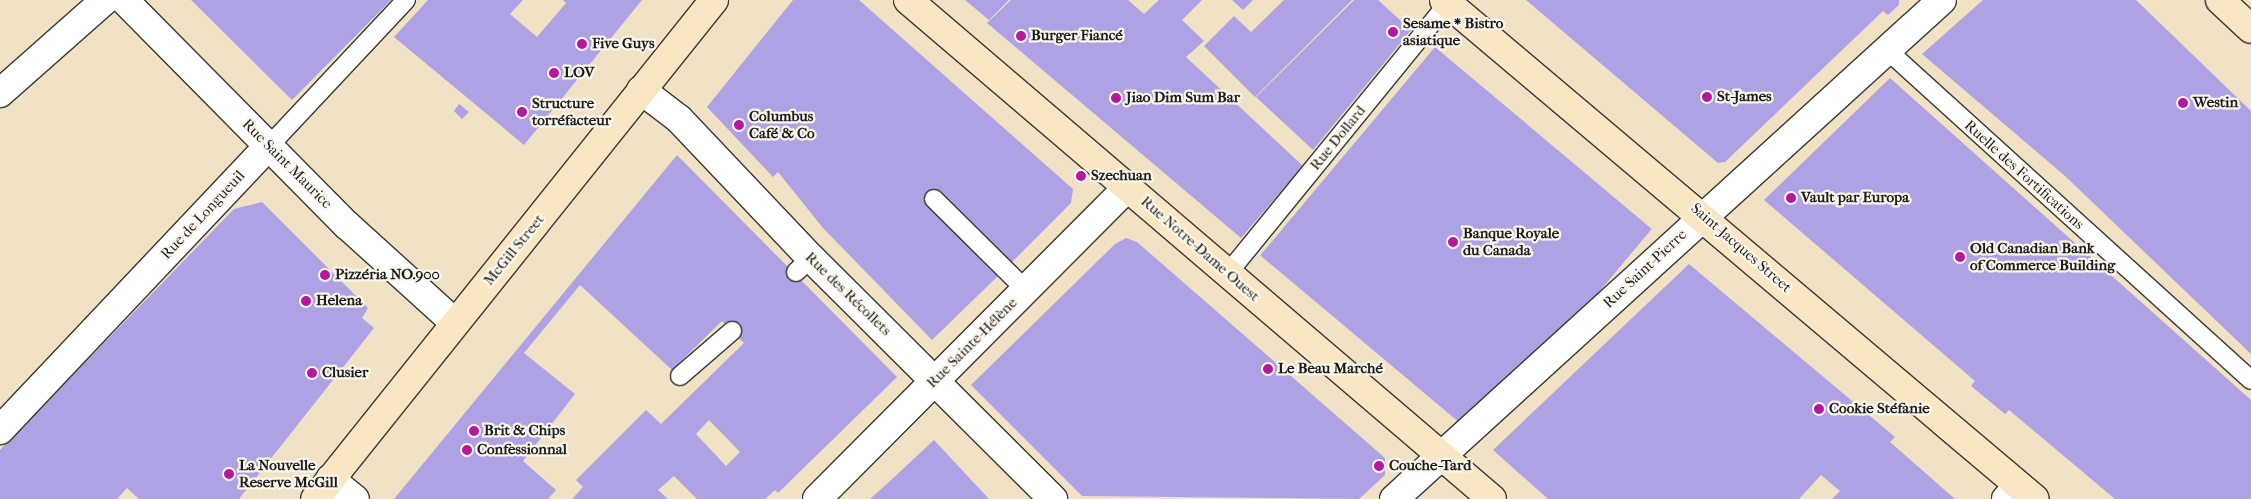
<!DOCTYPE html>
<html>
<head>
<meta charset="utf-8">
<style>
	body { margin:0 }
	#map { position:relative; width:2251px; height:499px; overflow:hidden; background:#f1e2c5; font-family:"IM FELL French Canon",serif }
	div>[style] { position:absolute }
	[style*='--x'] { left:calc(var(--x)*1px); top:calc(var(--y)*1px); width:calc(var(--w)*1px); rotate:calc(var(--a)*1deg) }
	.building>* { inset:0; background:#aea2e4; transform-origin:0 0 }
	.roads { filter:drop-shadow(1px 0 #3c3a35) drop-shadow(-1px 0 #3c3a35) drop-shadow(0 1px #3c3a35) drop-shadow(0 -1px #3c3a35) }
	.lane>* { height:18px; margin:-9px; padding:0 9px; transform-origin:9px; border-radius:9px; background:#fff }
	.street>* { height:28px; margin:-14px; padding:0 14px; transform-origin:14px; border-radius:14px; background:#fff }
	.secondary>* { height:28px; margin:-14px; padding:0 14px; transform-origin:14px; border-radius:14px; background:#f9e7c3 }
	.dots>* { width:14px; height:14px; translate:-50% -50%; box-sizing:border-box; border:2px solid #fbf7ec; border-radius:50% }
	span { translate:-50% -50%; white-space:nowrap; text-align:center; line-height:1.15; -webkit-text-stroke:4.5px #fbf7ec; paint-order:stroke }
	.poi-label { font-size:15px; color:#1c1c1c; font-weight:700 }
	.left { translate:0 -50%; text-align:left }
	.street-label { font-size:15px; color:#1c1c1c }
</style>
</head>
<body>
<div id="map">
	<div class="building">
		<i style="clip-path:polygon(191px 0,391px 0,292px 100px)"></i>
		<i style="clip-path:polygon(428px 0,523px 0,510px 14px,537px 37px,566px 3px,563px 0,642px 0,524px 145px,394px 37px)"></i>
		<i style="clip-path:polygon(793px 0,859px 0,1073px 189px,1071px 203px,1009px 265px,937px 190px,928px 200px,1001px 273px,932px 340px,823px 228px,778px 172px,773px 177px,707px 107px)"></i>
		<i style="clip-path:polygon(965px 0,1009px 0,989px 20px)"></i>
		<i style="clip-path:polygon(1011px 0,1128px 0,1144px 14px,1159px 0,1202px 0,1182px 20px,1204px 41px,1186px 57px,1303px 166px,1241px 238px,987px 23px)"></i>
		<i style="clip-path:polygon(1232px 0,1253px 0,1243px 10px)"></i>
		<i style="clip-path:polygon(1284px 0,1352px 0,1255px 97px,1204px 46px,1234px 16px,1251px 32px)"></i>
		<i style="clip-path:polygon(1354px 0,1378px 0,1411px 30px,1313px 150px,1256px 97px)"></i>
		<i style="clip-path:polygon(1526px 0,1899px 0,1899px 5px,1888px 15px,1883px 11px,1725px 162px,1718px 163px)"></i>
		<i style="clip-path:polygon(1983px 0,2136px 0,2251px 111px,2251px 354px,2065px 176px,1922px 54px)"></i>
		<i style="left:1435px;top:47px;width:283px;height:272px;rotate:40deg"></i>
		<i style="clip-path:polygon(1890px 78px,2251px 400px,2251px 499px,2115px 499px,2009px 410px,2005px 414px,1971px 386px,1975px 381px,1764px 200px)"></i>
		<i style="clip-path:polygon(459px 104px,469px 112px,462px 119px,454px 111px)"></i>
		<i style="clip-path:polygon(evenodd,677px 155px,897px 377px,778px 493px,775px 490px,765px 499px,697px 499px,674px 476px,658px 490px,668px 499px,572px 499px,583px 487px,576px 480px,646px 410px,661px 424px,744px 343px,722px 321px,672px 370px,580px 285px,524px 353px,575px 394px,523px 461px,556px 490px,548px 499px,394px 499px,677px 155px,709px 420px,740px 452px,726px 466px,696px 434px,709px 420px)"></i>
		<i style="clip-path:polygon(262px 202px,368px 308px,362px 318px,374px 328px,239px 499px,139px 499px,127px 488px,117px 499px,0 499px,0 450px,234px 209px)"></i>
		<i style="clip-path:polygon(1126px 238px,1137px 242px,1385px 458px,1385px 475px,1359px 499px,1082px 496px,971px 385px,1115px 244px)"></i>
		<i style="clip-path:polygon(1689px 264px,1895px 437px,1890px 442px,1955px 499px,1832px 499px,1840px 491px,1821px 475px,1799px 499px,1548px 499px,1493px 450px)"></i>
		<i style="clip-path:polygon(934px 440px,989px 499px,870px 499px,890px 481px)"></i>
	</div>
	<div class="roads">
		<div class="lane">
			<i style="--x:1887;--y:50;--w:491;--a:42.2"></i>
			<i style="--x:269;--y:146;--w:200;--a:-46.8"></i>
			<i style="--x:934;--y:199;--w:128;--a:44.7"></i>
			<i style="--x:796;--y:272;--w:21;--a:-43"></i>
			<i style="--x:1228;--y:273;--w:348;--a:-50.8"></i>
			<i style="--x:680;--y:376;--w:69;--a:-40.9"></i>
		</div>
		<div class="street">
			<i style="--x:124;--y:0;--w:318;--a:45.3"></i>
			<i style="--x:348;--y:226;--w:144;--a:42.2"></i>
			<i style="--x:641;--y:90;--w:48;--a:37.3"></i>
			<i style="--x:679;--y:119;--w:192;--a:46.5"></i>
			<i style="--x:811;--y:258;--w:342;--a:44.9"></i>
			<i style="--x:0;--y:93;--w:140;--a:-41.5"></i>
			<i style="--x:0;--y:430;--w:391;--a:-46.6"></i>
			<i style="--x:330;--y:479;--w:32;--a:39"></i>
			<i style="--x:817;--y:499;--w:441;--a:-45.1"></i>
			<i style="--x:1394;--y:499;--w:741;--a:-42.32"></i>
			<i style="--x:2006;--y:499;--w:18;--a:-45"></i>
		</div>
		<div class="secondary">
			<i style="--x:908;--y:0;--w:768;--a:40.51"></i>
			<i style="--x:1444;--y:0;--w:773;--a:40.18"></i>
			<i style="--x:2220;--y:0;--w:42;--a:43.1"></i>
			<i style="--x:315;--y:499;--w:639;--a:-51.35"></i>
		</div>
	</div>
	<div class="dots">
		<i style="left:1393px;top:32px;background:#b5179e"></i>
		<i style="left:1021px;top:36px;background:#b5179e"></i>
		<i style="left:582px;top:44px;background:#b5179e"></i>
		<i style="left:554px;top:73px;background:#b5179e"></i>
		<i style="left:1707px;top:97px;background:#b5179e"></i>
		<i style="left:1116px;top:98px;background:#b5179e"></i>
		<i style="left:2183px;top:103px;background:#b5179e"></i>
		<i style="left:522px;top:112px;background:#b5179e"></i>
		<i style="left:739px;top:125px;background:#b5179e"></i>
		<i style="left:1081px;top:176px;background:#b5179e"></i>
		<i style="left:1791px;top:198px;background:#b5179e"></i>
		<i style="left:1453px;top:242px;background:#b5179e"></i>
		<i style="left:1960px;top:257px;background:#b5179e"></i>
		<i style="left:325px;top:275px;background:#b5179e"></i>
		<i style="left:306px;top:301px;background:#b5179e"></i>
		<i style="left:1268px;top:369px;background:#b5179e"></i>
		<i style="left:312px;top:373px;background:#b5179e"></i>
		<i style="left:1819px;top:409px;background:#b5179e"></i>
		<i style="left:474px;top:431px;background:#b5179e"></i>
		<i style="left:467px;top:450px;background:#b5179e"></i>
		<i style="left:1379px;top:466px;background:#b5179e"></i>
		<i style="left:229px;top:474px;background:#b5179e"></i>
	</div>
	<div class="poi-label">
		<span class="left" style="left:1403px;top:32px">Sesame * Bistro<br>asiatique</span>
		<span class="left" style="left:1031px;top:36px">Burger Fiancé</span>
		<span class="left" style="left:592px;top:44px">Five Guys</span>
		<span class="left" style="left:564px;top:73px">LOV</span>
		<span class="left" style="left:1717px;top:97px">St-James</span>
		<span class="left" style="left:1126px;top:98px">Jiao Dim Sum Bar</span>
		<span class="left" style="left:532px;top:112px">Structure<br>torréfacteur</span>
		<span class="left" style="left:2193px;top:103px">Westin</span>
		<span class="left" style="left:749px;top:125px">Columbus<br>Café &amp; Co</span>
		<span class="left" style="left:1091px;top:176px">Szechuan</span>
		<span class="left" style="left:1801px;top:198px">Vault par Europa</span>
		<span class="left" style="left:1463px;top:242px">Banque Royale<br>du Canada</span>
		<span class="left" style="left:1970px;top:257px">Old Canadian Bank<br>of Commerce Building</span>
		<span class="left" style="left:335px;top:275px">Pizzéria NO.900</span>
		<span class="left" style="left:316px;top:301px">Helena</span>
		<span class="left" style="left:1278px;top:369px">Le Beau Marché</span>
		<span class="left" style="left:322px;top:373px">Clusier</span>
		<span class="left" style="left:1829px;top:409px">Cookie Stéfanie</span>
		<span class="left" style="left:484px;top:431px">Brit &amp; Chips</span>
		<span class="left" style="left:477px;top:450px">Confessionnal</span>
		<span class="left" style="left:239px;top:474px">La Nouvelle<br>Reserve McGill</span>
		<span class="left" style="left:1389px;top:466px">Couche-Tard</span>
	</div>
	<div class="street-label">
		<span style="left:1338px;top:138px;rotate:-51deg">Rue Dollard</span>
		<span style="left:287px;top:164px;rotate:45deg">Rue Saint Maurice</span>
		<span style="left:2024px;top:175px;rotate:42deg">Ruelle des Fortifications</span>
		<span style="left:203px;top:215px;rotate:-47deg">Rue de Longueuil</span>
		<span style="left:1741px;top:248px;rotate:41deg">Saint-Jacques Street</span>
		<span style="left:1200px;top:249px;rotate:41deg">Rue Notre-Dame Ouest</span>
		<span style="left:514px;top:250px;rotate:-51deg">McGill Street</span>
		<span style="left:1645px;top:269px;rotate:-43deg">Rue Saint-Pierre</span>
		<span style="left:848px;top:294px;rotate:44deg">Rue des Récollets</span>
		<span style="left:972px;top:343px;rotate:-45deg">Rue Sainte-Hélène</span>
	</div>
</div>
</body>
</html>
